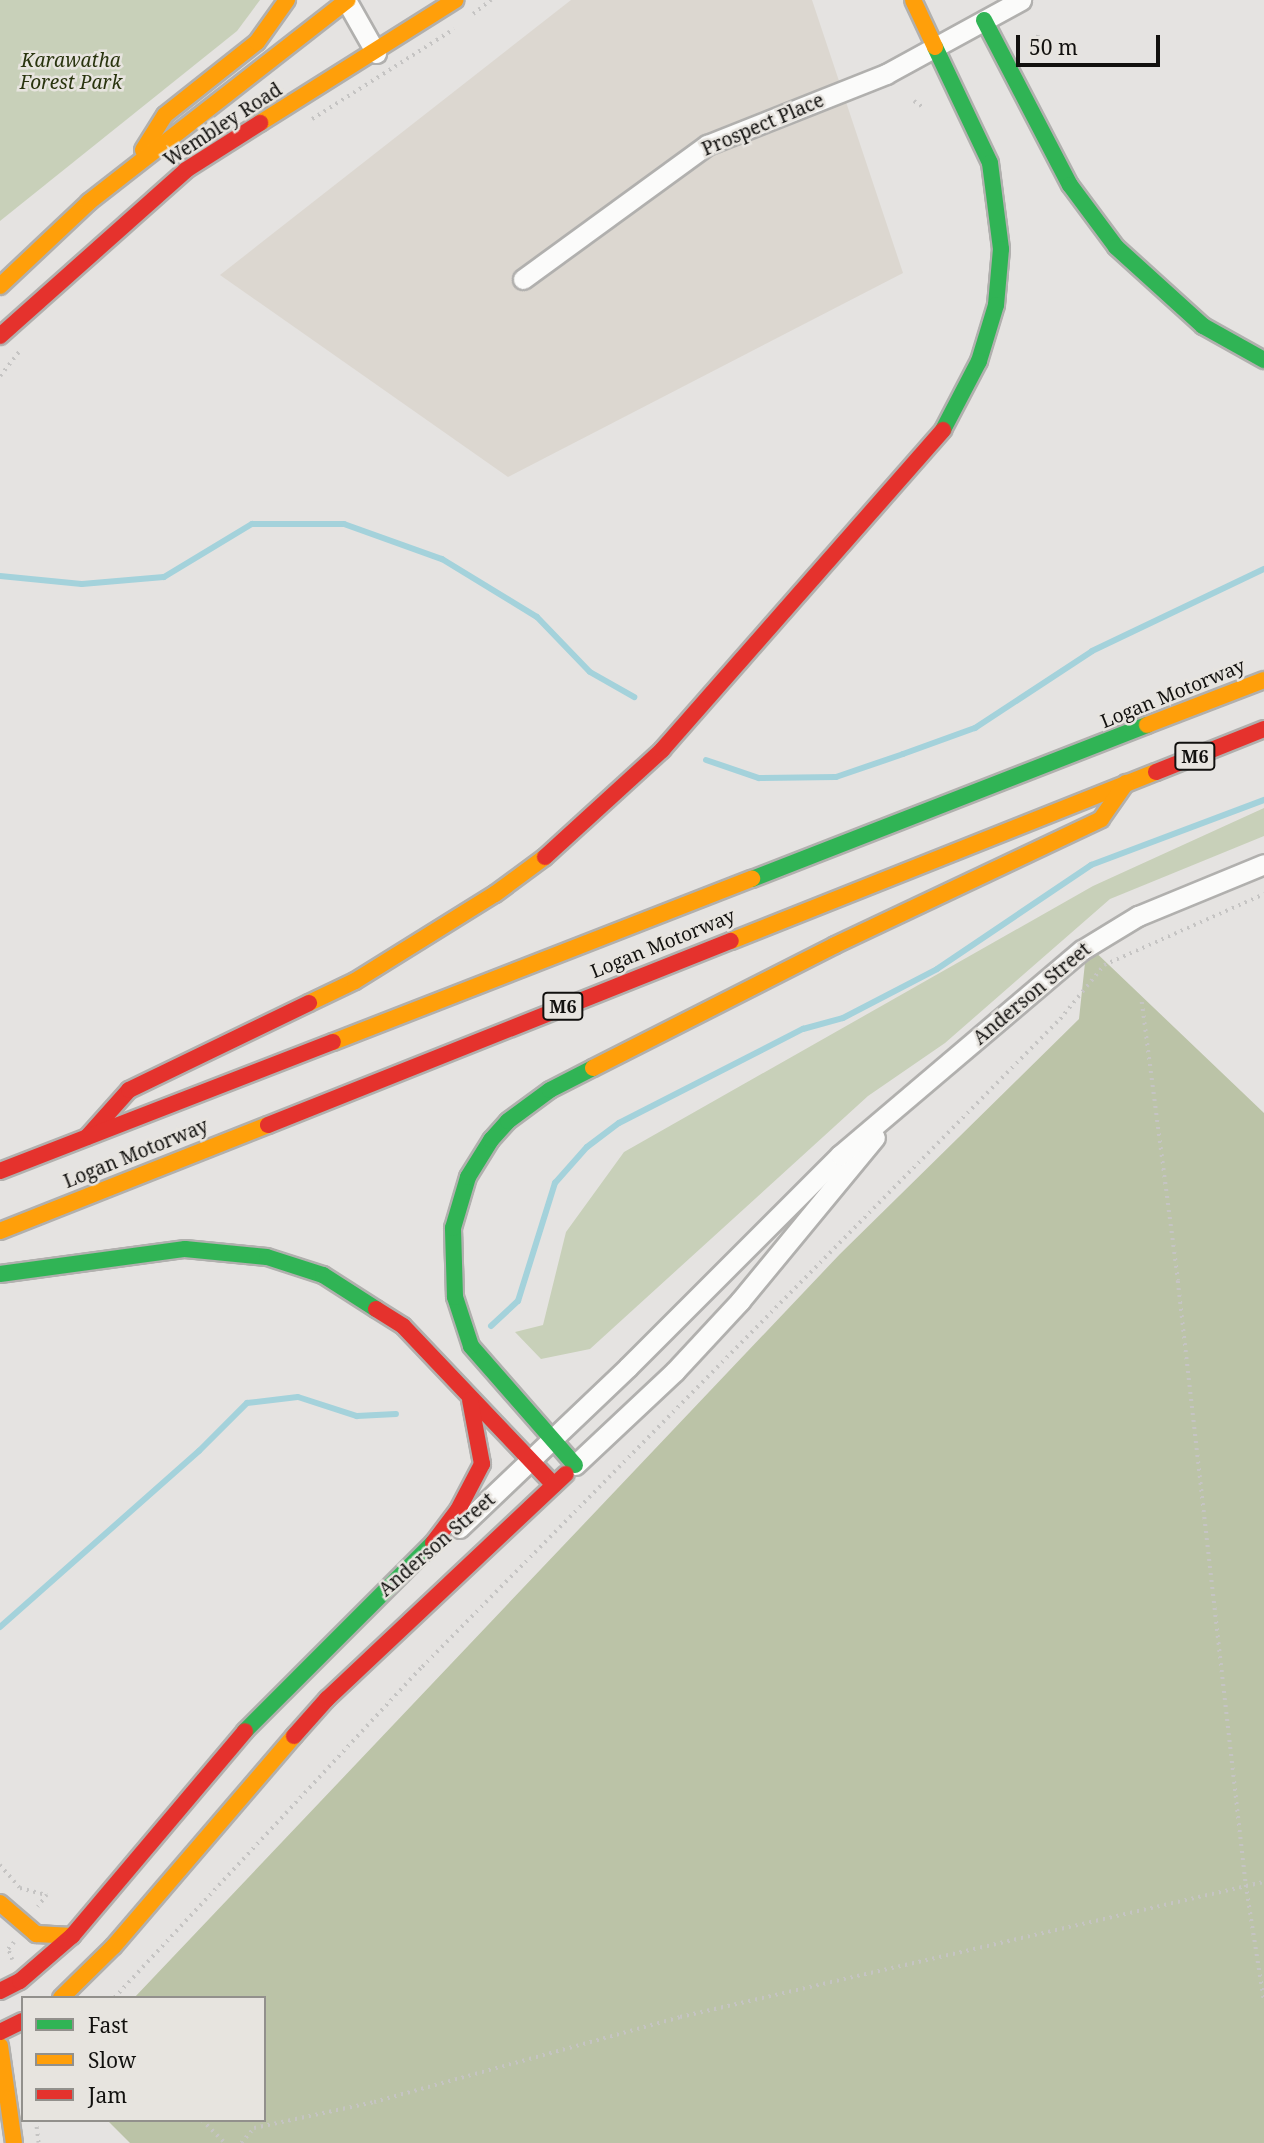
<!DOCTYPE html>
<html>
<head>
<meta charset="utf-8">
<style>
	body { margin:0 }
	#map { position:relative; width:1264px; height:2143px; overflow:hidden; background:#e5e3e1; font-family:"Noto Serif",serif }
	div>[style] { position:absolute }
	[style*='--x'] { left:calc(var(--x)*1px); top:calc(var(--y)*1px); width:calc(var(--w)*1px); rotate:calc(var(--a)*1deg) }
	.built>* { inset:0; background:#dcd7d0 }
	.green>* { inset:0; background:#c8d0b9 }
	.forest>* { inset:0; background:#bbc3a7 }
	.stream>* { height:6px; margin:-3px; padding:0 3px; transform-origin:3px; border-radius:3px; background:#a4d2db }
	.path>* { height:3.5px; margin-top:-1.75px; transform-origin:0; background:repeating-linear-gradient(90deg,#c5c4c3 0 2px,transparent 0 7px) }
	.roads { filter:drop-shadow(2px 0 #b1b0ae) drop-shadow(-2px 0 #b1b0ae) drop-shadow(0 2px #b1b0ae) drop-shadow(0 -2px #b1b0ae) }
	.street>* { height:19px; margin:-9.5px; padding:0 9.5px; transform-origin:9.5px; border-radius:9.5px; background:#fbfbfa }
	.fast>* { height:16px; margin:-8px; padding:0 8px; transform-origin:8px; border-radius:8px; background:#30b455 }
	.slow>* { height:16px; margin:-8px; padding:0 8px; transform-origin:8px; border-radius:8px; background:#ff9f0a }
	.jam>* { height:16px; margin:-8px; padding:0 8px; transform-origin:8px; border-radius:8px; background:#e5322d }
	span { translate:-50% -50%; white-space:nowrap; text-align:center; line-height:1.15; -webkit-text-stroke:5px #e7e4df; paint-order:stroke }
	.shield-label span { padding:2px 5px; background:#e7e4df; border:2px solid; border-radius:5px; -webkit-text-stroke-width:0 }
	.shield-label { font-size:18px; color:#12110f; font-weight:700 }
	.park-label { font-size:19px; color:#29340e; font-style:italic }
	.street-label { font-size:19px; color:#12110f }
	.legend { position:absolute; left:21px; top:1996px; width:245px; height:126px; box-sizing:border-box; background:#e7e4df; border:2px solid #92908c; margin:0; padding:9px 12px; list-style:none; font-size:21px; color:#12110f }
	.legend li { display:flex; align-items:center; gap:14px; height:35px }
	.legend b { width:35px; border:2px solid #92908c }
	.scale { position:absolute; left:1016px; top:35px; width:144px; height:32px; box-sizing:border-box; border:4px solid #12110f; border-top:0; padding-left:9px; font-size:21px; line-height:24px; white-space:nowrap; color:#12110f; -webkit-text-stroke:5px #e7e4df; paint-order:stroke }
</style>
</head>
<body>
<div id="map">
	<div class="built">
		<i style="clip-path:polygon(571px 0,812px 0,903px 273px,508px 477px,220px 275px)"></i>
	</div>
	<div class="green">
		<i style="clip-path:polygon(0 0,260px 0,237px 31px,0 221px)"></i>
		<i style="clip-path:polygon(1264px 808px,1264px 836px,1110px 899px,945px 1043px,868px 1096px,590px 1349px,541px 1359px,515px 1332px,543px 1325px,566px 1232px,624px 1152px,1093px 886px)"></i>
	</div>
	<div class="forest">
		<i style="clip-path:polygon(1087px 944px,1264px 1113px,1264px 2143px,130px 2143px,107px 2120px,264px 2120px,264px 1998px,134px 1998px,840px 1254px,1079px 1019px)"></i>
	</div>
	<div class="stream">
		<i style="--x:0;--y:576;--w:82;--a:5.6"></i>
		<i style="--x:82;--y:584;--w:82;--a:-4.9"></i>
		<i style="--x:164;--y:577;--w:103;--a:-31.1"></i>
		<i style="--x:252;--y:524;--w:92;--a:0"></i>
		<i style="--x:344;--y:524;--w:104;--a:19.7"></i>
		<i style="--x:442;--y:559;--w:111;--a:31.4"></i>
		<i style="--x:537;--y:617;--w:76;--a:46.1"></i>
		<i style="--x:590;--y:672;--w:51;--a:29.6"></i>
		<i style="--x:706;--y:760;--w:56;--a:18.8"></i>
		<i style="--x:759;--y:778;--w:77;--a:-0.7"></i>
		<i style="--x:836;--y:777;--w:71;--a:-18.9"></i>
		<i style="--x:903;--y:754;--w:77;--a:-19.9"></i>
		<i style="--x:975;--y:728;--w:140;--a:-33.3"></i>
		<i style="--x:1092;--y:651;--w:191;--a:-25.5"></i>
		<i style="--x:491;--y:1326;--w:37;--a:-43"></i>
		<i style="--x:518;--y:1301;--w:124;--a:-72.6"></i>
		<i style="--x:555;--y:1183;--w:48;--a:-48.4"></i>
		<i style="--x:587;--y:1147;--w:40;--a:-37"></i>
		<i style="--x:619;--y:1123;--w:207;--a:-27.1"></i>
		<i style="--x:803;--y:1029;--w:41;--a:-15.4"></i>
		<i style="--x:843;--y:1018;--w:106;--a:-27.5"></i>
		<i style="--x:937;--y:969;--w:186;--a:-34"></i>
		<i style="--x:1091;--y:865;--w:185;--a:-20.6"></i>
		<i style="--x:0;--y:1627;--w:266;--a:-41.5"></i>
		<i style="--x:199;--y:1451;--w:68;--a:-45"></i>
		<i style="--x:247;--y:1403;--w:51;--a:-6.7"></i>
		<i style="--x:298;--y:1397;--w:62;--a:17.9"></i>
		<i style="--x:357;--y:1416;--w:39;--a:-3"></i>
	</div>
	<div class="path">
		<i style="--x:473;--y:14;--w:23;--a:-38"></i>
		<i style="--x:1035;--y:50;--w:15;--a:-79"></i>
		<i style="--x:914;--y:101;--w:12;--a:35"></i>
		<i style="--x:312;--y:119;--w:168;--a:-32.4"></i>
		<i style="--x:0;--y:376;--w:33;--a:-52"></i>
		<i style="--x:1142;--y:1002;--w:281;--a:82.6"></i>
		<i style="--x:1178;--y:1281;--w:608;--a:83.58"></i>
		<i style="--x:1246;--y:1885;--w:116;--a:81.1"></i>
		<i style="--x:0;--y:1865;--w:30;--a:49"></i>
		<i style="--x:20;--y:1888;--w:28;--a:15"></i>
		<i style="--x:47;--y:1895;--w:15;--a:127"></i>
		<i style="--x:12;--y:1960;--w:12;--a:-110"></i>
		<i style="--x:8;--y:1949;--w:9;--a:-49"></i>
		<i style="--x:114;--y:1998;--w:452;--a:-47.1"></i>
		<i style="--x:422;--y:1667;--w:909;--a:-45.45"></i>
		<i style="--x:1060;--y:1019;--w:70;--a:-50.8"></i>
		<i style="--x:1104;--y:965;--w:175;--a:-23.9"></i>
		<i style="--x:36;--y:2120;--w:23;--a:83"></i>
		<i style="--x:202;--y:2120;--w:33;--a:45"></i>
		<i style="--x:241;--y:2143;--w:20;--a:-49"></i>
		<i style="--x:254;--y:2128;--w:123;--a:-12.2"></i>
		<i style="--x:374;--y:2102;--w:318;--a:-15.5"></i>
		<i style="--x:680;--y:2017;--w:599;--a:-13.02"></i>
	</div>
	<div class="roads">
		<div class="street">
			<i style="--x:346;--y:0;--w:61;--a:60.5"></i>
			<i style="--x:523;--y:279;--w:228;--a:-36.1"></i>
			<i style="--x:707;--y:145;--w:193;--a:-21.6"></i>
			<i style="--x:886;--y:74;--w:154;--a:-28.7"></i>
			<i style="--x:575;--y:1465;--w:137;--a:-43.2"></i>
			<i style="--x:675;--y:1371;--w:96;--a:-47.1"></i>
			<i style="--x:740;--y:1301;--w:212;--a:-50.5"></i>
			<i style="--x:459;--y:1528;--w:233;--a:-43.6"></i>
			<i style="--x:628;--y:1367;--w:300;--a:-45"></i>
			<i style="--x:840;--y:1155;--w:317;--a:-40.3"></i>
			<i style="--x:1082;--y:950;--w:66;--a:-31.3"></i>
			<i style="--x:1138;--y:916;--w:136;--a:-22.4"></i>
		</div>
		<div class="fast">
			<i style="--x:984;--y:20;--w:186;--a:62.5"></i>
			<i style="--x:1070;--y:185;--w:77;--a:53.4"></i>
			<i style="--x:1116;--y:247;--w:118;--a:42.2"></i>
			<i style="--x:1203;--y:326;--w:70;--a:29.1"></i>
			<i style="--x:935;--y:47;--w:128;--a:64.6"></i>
			<i style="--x:990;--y:163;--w:87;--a:82.7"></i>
			<i style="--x:1001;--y:249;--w:56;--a:95.1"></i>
			<i style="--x:996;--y:305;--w:59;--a:106.9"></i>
			<i style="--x:979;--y:361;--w:78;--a:117.6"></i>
			<i style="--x:752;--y:879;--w:424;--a:-21.3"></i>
			<i style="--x:0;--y:1274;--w:187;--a:-7.7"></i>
			<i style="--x:185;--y:1249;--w:82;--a:5.6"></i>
			<i style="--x:267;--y:1257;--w:59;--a:17.8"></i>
			<i style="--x:323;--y:1275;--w:63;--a:32.7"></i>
			<i style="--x:575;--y:1465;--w:158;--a:-131.2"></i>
			<i style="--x:471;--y:1346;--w:52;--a:-108.1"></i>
			<i style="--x:455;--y:1297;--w:69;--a:-91.7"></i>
			<i style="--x:453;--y:1228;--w:53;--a:-73.6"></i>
			<i style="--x:468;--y:1177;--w:44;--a:-58.1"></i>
			<i style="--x:491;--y:1140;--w:25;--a:-48"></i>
			<i style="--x:508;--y:1121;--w:52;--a:-36.4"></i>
			<i style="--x:550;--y:1090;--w:48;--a:-27.1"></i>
			<i style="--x:245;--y:1731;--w:266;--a:-45"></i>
		</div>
		<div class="slow">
			<i style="--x:913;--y:0;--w:52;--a:64.9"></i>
			<i style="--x:260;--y:123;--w:231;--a:-32.2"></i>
			<i style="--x:143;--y:150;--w:41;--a:-57.8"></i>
			<i style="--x:165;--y:115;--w:117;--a:-38.4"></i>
			<i style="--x:257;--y:42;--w:52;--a:-54.5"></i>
			<i style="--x:0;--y:286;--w:122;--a:-43.3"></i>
			<i style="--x:89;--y:202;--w:328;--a:-38"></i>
			<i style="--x:1147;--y:725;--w:125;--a:-21"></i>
			<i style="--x:731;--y:941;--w:457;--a:-21.7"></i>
			<i style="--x:309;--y:1003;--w:51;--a:-25.6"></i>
			<i style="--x:355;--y:981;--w:165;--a:-31.9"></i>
			<i style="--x:495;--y:894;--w:62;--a:-36.5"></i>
			<i style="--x:333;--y:1042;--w:450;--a:-21.3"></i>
			<i style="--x:593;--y:1068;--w:271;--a:-26.9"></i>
			<i style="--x:835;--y:945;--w:294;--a:-25.3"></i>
			<i style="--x:1101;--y:819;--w:44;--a:-55.2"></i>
			<i style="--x:0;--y:1231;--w:288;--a:-21.6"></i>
			<i style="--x:0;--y:1903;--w:48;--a:40.7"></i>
			<i style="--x:36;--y:1934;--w:36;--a:3"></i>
			<i style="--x:61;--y:1998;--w:74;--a:-44.5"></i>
			<i style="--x:114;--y:1946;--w:277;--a:-49.4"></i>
			<i style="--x:0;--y:2046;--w:98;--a:81.8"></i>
		</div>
		<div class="jam">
			<i style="--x:0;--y:336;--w:249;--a:-41.7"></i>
			<i style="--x:186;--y:170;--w:88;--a:-32.4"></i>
			<i style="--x:1156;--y:772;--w:116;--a:-21.7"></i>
			<i style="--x:545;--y:857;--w:159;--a:-42.4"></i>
			<i style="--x:662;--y:750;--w:426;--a:-48.7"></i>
			<i style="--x:268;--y:1125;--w:498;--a:-21.7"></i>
			<i style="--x:87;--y:1137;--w:63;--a:-48.2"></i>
			<i style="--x:129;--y:1090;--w:200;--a:-25.8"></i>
			<i style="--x:0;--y:1171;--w:357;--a:-21.2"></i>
			<i style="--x:376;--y:1309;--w:32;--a:32"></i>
			<i style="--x:403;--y:1326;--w:219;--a:46.5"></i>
			<i style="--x:433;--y:1543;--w:41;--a:-52.9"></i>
			<i style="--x:458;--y:1510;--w:52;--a:-62.4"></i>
			<i style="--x:482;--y:1464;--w:65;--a:-100.6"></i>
			<i style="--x:294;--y:1736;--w:50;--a:-48.3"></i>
			<i style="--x:327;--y:1699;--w:328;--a:-43.3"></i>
			<i style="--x:0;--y:1991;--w:22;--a:-27"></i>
			<i style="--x:20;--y:1981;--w:69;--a:-40.9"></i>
			<i style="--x:72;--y:1936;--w:268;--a:-49.8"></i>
			<i style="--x:0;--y:2032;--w:25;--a:-26"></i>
		</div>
	</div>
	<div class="shield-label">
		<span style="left:1195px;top:756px">M6</span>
		<span style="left:563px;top:1006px">M6</span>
	</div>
	<div class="park-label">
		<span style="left:71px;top:72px">Karawatha<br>Forest Park</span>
	</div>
	<div class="street-label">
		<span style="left:223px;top:125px;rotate:-33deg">Wembley Road</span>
		<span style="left:763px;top:125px;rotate:-23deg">Prospect Place</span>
		<span style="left:1173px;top:694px;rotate:-22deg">Logan Motorway</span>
		<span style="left:663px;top:944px;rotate:-22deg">Logan Motorway</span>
		<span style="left:1032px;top:994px;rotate:-40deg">Anderson Street</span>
		<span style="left:136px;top:1154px;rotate:-22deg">Logan Motorway</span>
		<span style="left:437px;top:1545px;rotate:-41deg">Anderson Street</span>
	</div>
	<ul class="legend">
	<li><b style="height:9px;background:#30b455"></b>Fast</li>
	<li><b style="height:9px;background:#ff9f0a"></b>Slow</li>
	<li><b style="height:9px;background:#e5322d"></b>Jam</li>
	</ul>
	<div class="scale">50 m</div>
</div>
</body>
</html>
